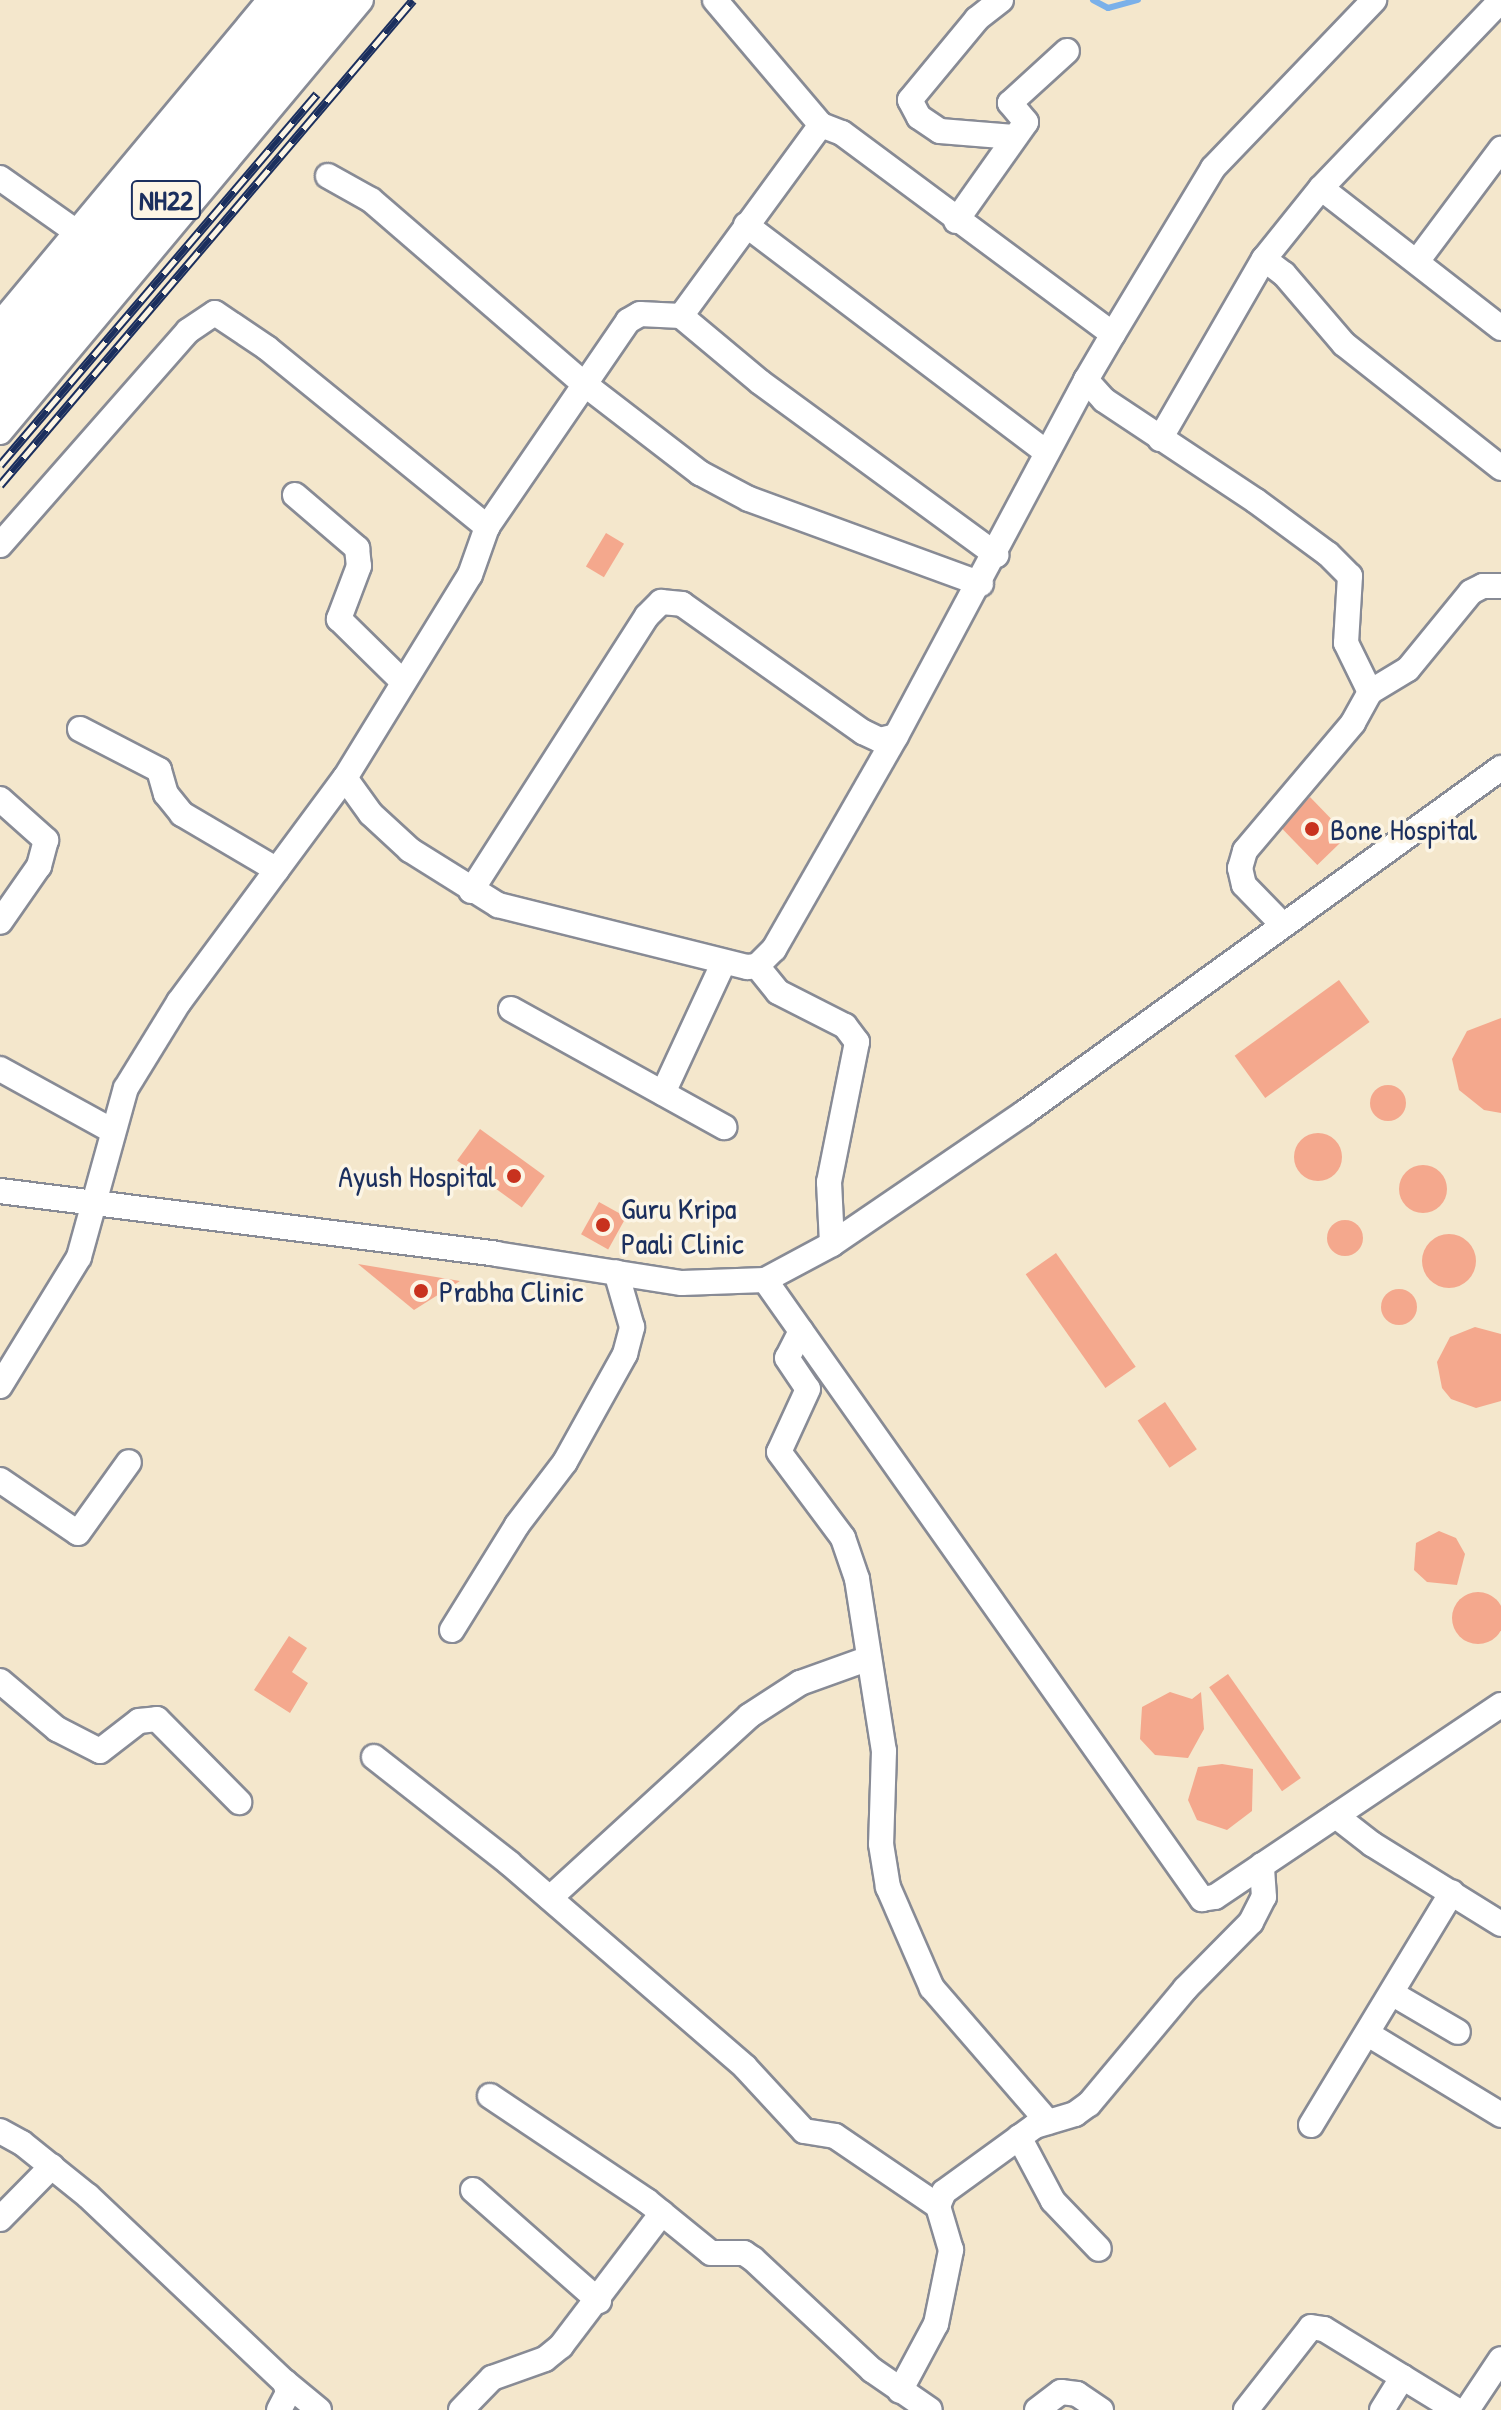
<!DOCTYPE html>
<html>
<head>
<meta charset="utf-8">
<style>
	body { margin:0 }
	#map { position:relative; width:1501px; height:2410px; overflow:hidden; background:#f4e7cc; font-family:"Patrick Hand",sans-serif }
	div>[style] { position:absolute }
	[style*='--x'] { left:calc(var(--x)*1px); top:calc(var(--y)*1px); width:calc(var(--w)*1px); rotate:calc(var(--a)*1deg) }
	.stream>* { height:6px; margin:-3px; padding:0 3px; transform-origin:3px; border-radius:3px; background:#7ab0e9 }
	.building>* { inset:0; background:#f4a88d; transform-origin:0 0 }
	.round { border-radius:50% }
	.roads { filter:drop-shadow(2px 0 #888b95) drop-shadow(-2px 0 #888b95) drop-shadow(0 2px #888b95) drop-shadow(0 -2px #888b95) }
	.minor>* { height:24px; margin:-12px; padding:0 12px; transform-origin:12px; border-radius:12px; background:#fff }
	.highway>* { height:34px; margin:-17px; padding:0 17px; transform-origin:17px; border-radius:17px; background:#fff }
	.rail>* { height:9px; margin-top:-4.5px; transform-origin:0; background:repeating-linear-gradient(90deg,#fcf5e5 0 18px,#1b2f5e 0 36px); box-sizing:border-box; border-block:2px solid #1b2f5e }
	.dots>* { width:22px; height:22px; translate:-50% -50%; box-sizing:border-box; border:4px solid #fcf5e5; border-radius:50% }
	span { translate:-50% -50%; white-space:nowrap; text-align:center; line-height:1.15; -webkit-text-stroke:7px #fcf5e5; paint-order:stroke }
	.shield-label span { padding:2px 6px; background:#fcf5e5; border:2px solid; border-radius:6px; -webkit-text-stroke-width:0 }
	.shield-label { font-size:28px; color:#1b2f5e; font-weight:700 }
	.poi-label { font-size:30px; color:#1b2f5e }
	.left { translate:0 -50%; text-align:left }
	.right { translate:-100% -50%; text-align:right }
</style>
</head>
<body>
<div id="map">
	<div class="stream">
		<i style="--x:1093;--y:0;--w:17;--a:28"></i>
		<i style="--x:1108;--y:8;--w:31;--a:-15"></i>
	</div>
	<div class="building">
		<i style="left:606px;top:533px;width:21px;height:39px;rotate:31deg"></i>
		<i style="left:1310px;top:797px;width:54px;height:42px;rotate:46deg"></i>
		<i style="left:1339px;top:980px;width:52px;height:129px;rotate:54deg"></i>
		<i style="clip-path:polygon(1501px 1018px,1501px 1113px,1484px 1110px,1459px 1090px,1452px 1059px,1467px 1031px)"></i>
		<i class="round" style="left:1370px;top:1085px;width:36px;height:36px"></i>
		<i style="left:480px;top:1129px;width:80px;height:39px;rotate:36deg"></i>
		<i class="round" style="left:1294px;top:1133px;width:48px;height:48px"></i>
		<i class="round" style="left:1399px;top:1165px;width:48px;height:48px"></i>
		<i style="left:599px;top:1202px;width:31px;height:37px;rotate:29deg"></i>
		<i class="round" style="left:1327px;top:1220px;width:36px;height:36px"></i>
		<i class="round" style="left:1422px;top:1234px;width:54px;height:54px"></i>
		<i style="left:1056px;top:1253px;width:139px;height:37px;rotate:55deg"></i>
		<i style="clip-path:polygon(358px 1264px,460px 1281px,414px 1310px)"></i>
		<i class="round" style="left:1381px;top:1289px;width:36px;height:36px"></i>
		<i style="clip-path:polygon(1475px 1327px,1501px 1334px,1501px 1401px,1476px 1408px,1451px 1399px,1442px 1388px,1437px 1362px,1450px 1337px)"></i>
		<i style="left:1165px;top:1402px;width:57px;height:33px;rotate:56deg"></i>
		<i style="clip-path:polygon(1439px 1531px,1456px 1538px,1465px 1554px,1457px 1585px,1427px 1582px,1414px 1570px,1416px 1543px)"></i>
		<i class="round" style="left:1452px;top:1592px;width:52px;height:52px"></i>
		<i style="clip-path:polygon(289px 1636px,307px 1648px,292px 1672px,308px 1683px,290px 1713px,254px 1690px)"></i>
		<i style="left:1228px;top:1674px;width:127px;height:23px;rotate:55deg"></i>
		<i style="clip-path:polygon(1170px 1692px,1192px 1699px,1201px 1692px,1204px 1729px,1188px 1758px,1155px 1755px,1140px 1739px,1142px 1707px)"></i>
		<i style="clip-path:polygon(1222px 1764px,1253px 1769px,1252px 1811px,1227px 1830px,1197px 1820px,1188px 1800px,1198px 1767px)"></i>
	</div>
	<div class="roads">
		<div class="minor">
			<i style="--x:715;--y:0;--w:164;--a:49.7"></i>
			<i style="--x:1001;--y:0;--w:31;--a:142"></i>
			<i style="--x:977;--y:19;--w:105;--a:129.6"></i>
			<i style="--x:910;--y:100;--w:19;--a:62"></i>
			<i style="--x:919;--y:117;--w:25;--a:34"></i>
			<i style="--x:940;--y:131;--w:74;--a:4.6"></i>
			<i style="--x:328;--y:176;--w:49;--a:29.2"></i>
			<i style="--x:371;--y:200;--w:280;--a:40.8"></i>
			<i style="--x:583;--y:383;--w:148;--a:37.6"></i>
			<i style="--x:700;--y:473;--w:55;--a:28"></i>
			<i style="--x:749;--y:499;--w:247;--a:20.1"></i>
			<i style="--x:0;--y:178;--w:95;--a:35.2"></i>
			<i style="--x:1321;--y:188;--w:228;--a:37.9"></i>
			<i style="--x:956;--y:221;--w:121;--a:-54.7"></i>
			<i style="--x:1026;--y:122;--w:25;--a:-130"></i>
			<i style="--x:1010;--y:103;--w:77;--a:-42.4"></i>
			<i style="--x:746;--y:225;--w:375;--a:37.1"></i>
			<i style="--x:1264;--y:259;--w:25;--a:37"></i>
			<i style="--x:1284;--y:274;--w:92;--a:49.4"></i>
			<i style="--x:1344;--y:344;--w:200;--a:38.3"></i>
			<i style="--x:1418;--y:260;--w:139;--a:-53.2"></i>
			<i style="--x:681;--y:316;--w:103;--a:39.9"></i>
			<i style="--x:760;--y:382;--w:293;--a:36.2"></i>
			<i style="--x:0;--y:324;--w:422;--a:-50.2"></i>
			<i style="--x:1113;--y:334;--w:194;--a:-58.9"></i>
			<i style="--x:1213;--y:168;--w:233;--a:-46.2"></i>
			<i style="--x:0;--y:432;--w:563;--a:-50.12"></i>
			<i style="--x:1160;--y:439;--w:208;--a:-60"></i>
			<i style="--x:1264;--y:259;--w:91;--a:-51.2"></i>
			<i style="--x:1321;--y:188;--w:260;--a:-46.2"></i>
			<i style="--x:295;--y:495;--w:82;--a:40.5"></i>
			<i style="--x:357;--y:548;--w:18;--a:84"></i>
			<i style="--x:359;--y:566;--w:57;--a:110.7"></i>
			<i style="--x:339;--y:619;--w:87;--a:44.5"></i>
			<i style="--x:0;--y:545;--w:285;--a:-48.7"></i>
			<i style="--x:188;--y:331;--w:32;--a:-34"></i>
			<i style="--x:215;--y:313;--w:63;--a:33.9"></i>
			<i style="--x:267;--y:348;--w:284;--a:39.1"></i>
			<i style="--x:1370;--y:692;--w:44;--a:-31.2"></i>
			<i style="--x:1408;--y:669;--w:99;--a:-50.7"></i>
			<i style="--x:1471;--y:592;--w:13;--a:-27"></i>
			<i style="--x:1483;--y:586;--w:18;--a:0"></i>
			<i style="--x:80;--y:729;--w:89;--a:27.4"></i>
			<i style="--x:159;--y:770;--w:25;--a:74"></i>
			<i style="--x:166;--y:794;--w:26;--a:51"></i>
			<i style="--x:182;--y:814;--w:110;--a:30.5"></i>
			<i style="--x:345;--y:778;--w:238;--a:-58.4"></i>
			<i style="--x:470;--y:575;--w:51;--a:-70.5"></i>
			<i style="--x:487;--y:527;--w:250;--a:-55.6"></i>
			<i style="--x:628;--y:321;--w:14;--a:-30"></i>
			<i style="--x:640;--y:314;--w:41;--a:2.8"></i>
			<i style="--x:681;--y:316;--w:237;--a:-53.8"></i>
			<i style="--x:821;--y:125;--w:22;--a:21"></i>
			<i style="--x:842;--y:133;--w:337;--a:36.6"></i>
			<i style="--x:1113;--y:334;--w:53;--a:120.4"></i>
			<i style="--x:1086;--y:380;--w:27;--a:48"></i>
			<i style="--x:1104;--y:400;--w:182;--a:33.6"></i>
			<i style="--x:1256;--y:501;--w:89;--a:36.4"></i>
			<i style="--x:1328;--y:554;--w:31;--a:45"></i>
			<i style="--x:1350;--y:576;--w:67;--a:93.4"></i>
			<i style="--x:1346;--y:643;--w:55;--a:63.9"></i>
			<i style="--x:1370;--y:692;--w:35;--a:119"></i>
			<i style="--x:1353;--y:723;--w:167;--a:130.2"></i>
			<i style="--x:1245;--y:851;--w:18;--a:106"></i>
			<i style="--x:1240;--y:868;--w:17;--a:77"></i>
			<i style="--x:1244;--y:885;--w:53;--a:45.8"></i>
			<i style="--x:0;--y:799;--w:62;--a:41.7"></i>
			<i style="--x:46;--y:840;--w:27;--a:105"></i>
			<i style="--x:39;--y:866;--w:68;--a:124.9"></i>
			<i style="--x:471;--y:891;--w:326;--a:-57.4"></i>
			<i style="--x:647;--y:616;--w:20;--a:-45"></i>
			<i style="--x:661;--y:602;--w:21;--a:5"></i>
			<i style="--x:682;--y:604;--w:222;--a:35.3"></i>
			<i style="--x:863;--y:732;--w:19;--a:25"></i>
			<i style="--x:880;--y:740;--w:16;--a:-14"></i>
			<i style="--x:896;--y:736;--w:404;--a:-61.9"></i>
			<i style="--x:757;--y:966;--w:33;--a:51"></i>
			<i style="--x:778;--y:992;--w:75;--a:26.9"></i>
			<i style="--x:845;--y:1026;--w:20;--a:53"></i>
			<i style="--x:857;--y:1042;--w:143;--a:101.3"></i>
			<i style="--x:829;--y:1182;--w:62;--a:87.2"></i>
			<i style="--x:511;--y:1009;--w:244;--a:29"></i>
			<i style="--x:0;--y:1069;--w:127;--a:28.8"></i>
			<i style="--x:663;--y:1093;--w:142;--a:-65.1"></i>
			<i style="--x:0;--y:1191;--w:500;--a:7.2"></i>
			<i style="--x:496;--y:1254;--w:188;--a:8.9"></i>
			<i style="--x:682;--y:1283;--w:83;--a:-2.1"></i>
			<i style="--x:765;--y:1280;--w:76;--a:-28.2"></i>
			<i style="--x:832;--y:1244;--w:232;--a:-34.3"></i>
			<i style="--x:1024;--y:1113;--w:589;--a:-35.88"></i>
			<i style="--x:765;--y:1280;--w:758;--a:54.78"></i>
			<i style="--x:1202;--y:1899;--w:13;--a:-9"></i>
			<i style="--x:1215;--y:1897;--w:344;--a:-33.9"></i>
			<i style="--x:801;--y:1331;--w:30;--a:117"></i>
			<i style="--x:787;--y:1358;--w:37;--a:56"></i>
			<i style="--x:808;--y:1389;--w:69;--a:114.7"></i>
			<i style="--x:779;--y:1452;--w:107;--a:53.3"></i>
			<i style="--x:843;--y:1538;--w:43;--a:71.1"></i>
			<i style="--x:857;--y:1579;--w:174;--a:81.1"></i>
			<i style="--x:884;--y:1751;--w:93;--a:91.8"></i>
			<i style="--x:881;--y:1844;--w:44;--a:80.8"></i>
			<i style="--x:888;--y:1887;--w:110;--a:66.5"></i>
			<i style="--x:932;--y:1988;--w:177;--a:49.1"></i>
			<i style="--x:0;--y:1386;--w:151;--a:-58.5"></i>
			<i style="--x:79;--y:1257;--w:175;--a:-74.5"></i>
			<i style="--x:126;--y:1088;--w:101;--a:-58.4"></i>
			<i style="--x:179;--y:1002;--w:279;--a:-53.5"></i>
			<i style="--x:345;--y:778;--w:44;--a:54.2"></i>
			<i style="--x:371;--y:814;--w:53;--a:42.7"></i>
			<i style="--x:410;--y:850;--w:104;--a:32"></i>
			<i style="--x:498;--y:905;--w:257;--a:14"></i>
			<i style="--x:747;--y:967;--w:10;--a:-6"></i>
			<i style="--x:757;--y:966;--w:24;--a:-45"></i>
			<i style="--x:774;--y:949;--w:245;--a:-60.2"></i>
			<i style="--x:0;--y:1480;--w:94;--a:34.2"></i>
			<i style="--x:78;--y:1533;--w:87;--a:-54.3"></i>
			<i style="--x:452;--y:1630;--w:123;--a:-58.2"></i>
			<i style="--x:517;--y:1525;--w:79;--a:-52.7"></i>
			<i style="--x:565;--y:1462;--w:124;--a:-60.9"></i>
			<i style="--x:625;--y:1354;--w:28;--a:-75"></i>
			<i style="--x:632;--y:1327;--w:57;--a:-106.2"></i>
			<i style="--x:0;--y:1681;--w:75;--a:40.1"></i>
			<i style="--x:57;--y:1729;--w:48;--a:27.1"></i>
			<i style="--x:100;--y:1751;--w:49;--a:-37.6"></i>
			<i style="--x:139;--y:1721;--w:18;--a:-6"></i>
			<i style="--x:157;--y:1719;--w:117;--a:45.3"></i>
			<i style="--x:374;--y:1757;--w:172;--a:38.1"></i>
			<i style="--x:509;--y:1863;--w:312;--a:40.8"></i>
			<i style="--x:745;--y:2067;--w:87;--a:47.3"></i>
			<i style="--x:804;--y:2131;--w:31;--a:9"></i>
			<i style="--x:835;--y:2136;--w:125;--a:34.2"></i>
			<i style="--x:1336;--y:1816;--w:46;--a:37.9"></i>
			<i style="--x:1372;--y:1844;--w:152;--a:31.8"></i>
			<i style="--x:550;--y:1898;--w:270;--a:-42.4"></i>
			<i style="--x:749;--y:1716;--w:61;--a:-32.9"></i>
			<i style="--x:800;--y:1683;--w:71;--a:-19.7"></i>
			<i style="--x:1393;--y:1994;--w:75;--a:30.3"></i>
			<i style="--x:1368;--y:2034;--w:156;--a:31.3"></i>
			<i style="--x:490;--y:2096;--w:189;--a:33.8"></i>
			<i style="--x:647;--y:2201;--w:82;--a:39.1"></i>
			<i style="--x:711;--y:2253;--w:33;--a:0"></i>
			<i style="--x:744;--y:2253;--w:11;--a:34"></i>
			<i style="--x:753;--y:2259;--w:163;--a:43"></i>
			<i style="--x:872;--y:2370;--w:70;--a:34.6"></i>
			<i style="--x:1311;--y:2125;--w:272;--a:-58.8"></i>
			<i style="--x:0;--y:2131;--w:25;--a:29"></i>
			<i style="--x:22;--y:2143;--w:85;--a:38.8"></i>
			<i style="--x:88;--y:2196;--w:271;--a:43.4"></i>
			<i style="--x:285;--y:2382;--w:11;--a:75"></i>
			<i style="--x:288;--y:2393;--w:19;--a:118"></i>
			<i style="--x:1019;--y:2137;--w:72;--a:62"></i>
			<i style="--x:1053;--y:2201;--w:66;--a:46.2"></i>
			<i style="--x:473;--y:2190;--w:168;--a:41.4"></i>
			<i style="--x:0;--y:2219;--w:74;--a:-45.5"></i>
			<i style="--x:285;--y:2382;--w:44;--a:39.5"></i>
			<i style="--x:900;--y:2391;--w:76;--a:-61.8"></i>
			<i style="--x:936;--y:2324;--w:76;--a:-78.5"></i>
			<i style="--x:951;--y:2250;--w:46;--a:-106.5"></i>
			<i style="--x:938;--y:2206;--w:15;--a:-67"></i>
			<i style="--x:944;--y:2192;--w:112;--a:-36"></i>
			<i style="--x:1035;--y:2126;--w:42;--a:-16.7"></i>
			<i style="--x:1075;--y:2114;--w:17;--a:-36"></i>
			<i style="--x:1089;--y:2104;--w:150;--a:-50.1"></i>
			<i style="--x:1185;--y:1989;--w:94;--a:-45.4"></i>
			<i style="--x:1251;--y:1922;--w:28;--a:-63"></i>
			<i style="--x:1264;--y:1897;--w:32;--a:-94"></i>
			<i style="--x:461;--y:2410;--w:45;--a:-45.9"></i>
			<i style="--x:492;--y:2378;--w:56;--a:-19.7"></i>
			<i style="--x:545;--y:2359;--w:21;--a:-39"></i>
			<i style="--x:561;--y:2346;--w:167;--a:-52.8"></i>
			<i style="--x:1037;--y:2410;--w:30;--a:-37"></i>
			<i style="--x:1061;--y:2392;--w:16;--a:7"></i>
			<i style="--x:1077;--y:2394;--w:29;--a:34"></i>
			<i style="--x:1246;--y:2410;--w:105;--a:-51.9"></i>
			<i style="--x:1311;--y:2327;--w:13;--a:9"></i>
			<i style="--x:1324;--y:2329;--w:155;--a:31.5"></i>
			<i style="--x:1382;--y:2410;--w:39;--a:-58"></i>
			<i style="--x:1467;--y:2410;--w:61;--a:-56.3"></i>
		</div>
		<div class="highway">
			<i style="--x:0;--y:357;--w:466;--a:-50.1"></i>
			<i style="--x:0;--y:400;--w:520;--a:-50.22"></i>
		</div>
	</div>
	<div class="rail">
		<i style="--x:0;--y:465;--w:488;--a:-49.5"></i>
		<i style="--x:0;--y:485;--w:637;--a:-49.58"></i>
	</div>
	<div class="dots">
		<i style="left:1312px;top:829px;background:#c8321e"></i>
		<i style="left:514px;top:1176px;background:#c8321e"></i>
		<i style="left:603px;top:1225px;background:#c8321e"></i>
		<i style="left:421px;top:1291px;background:#c8321e"></i>
	</div>
	<div class="shield-label">
		<span style="left:166px;top:200px">NH22</span>
	</div>
	<div class="poi-label">
		<span class="left" style="left:1330px;top:829px">Bone Hospital</span>
		<span class="right" style="left:496px;top:1176px">Ayush Hospital</span>
		<span class="left" style="left:621px;top:1225px">Guru Kripa<br>Paali Clinic</span>
		<span class="left" style="left:439px;top:1291px">Prabha Clinic</span>
	</div>
</div>
</body>
</html>
